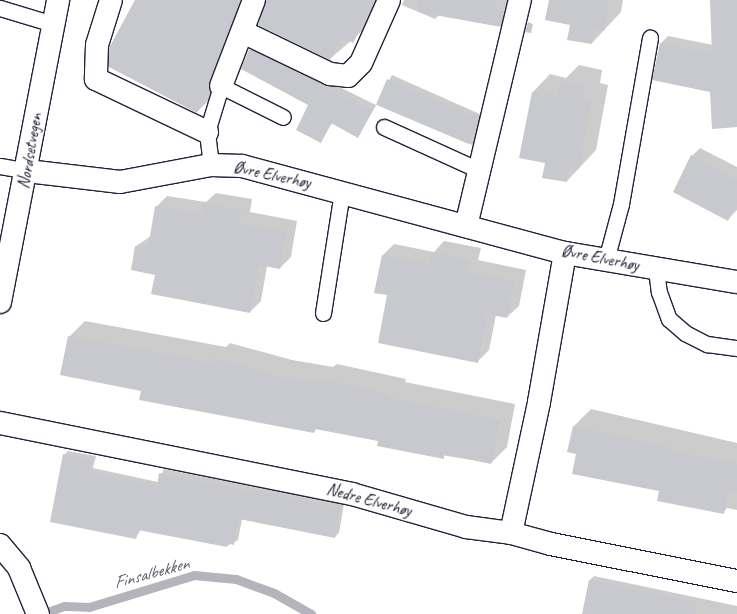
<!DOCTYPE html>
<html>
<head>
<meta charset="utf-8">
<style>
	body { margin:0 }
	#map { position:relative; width:737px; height:614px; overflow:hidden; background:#fff; font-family:Caveat,sans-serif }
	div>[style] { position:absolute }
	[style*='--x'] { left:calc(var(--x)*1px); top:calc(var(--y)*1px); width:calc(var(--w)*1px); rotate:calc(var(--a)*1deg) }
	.shadow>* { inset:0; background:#0003 }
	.stream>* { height:9px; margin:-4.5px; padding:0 4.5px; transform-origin:4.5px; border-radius:4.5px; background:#b4b4bc }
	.building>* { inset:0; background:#c8c8cf; transform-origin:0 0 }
	.roads { filter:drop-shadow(1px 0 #22223b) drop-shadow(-1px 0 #22223b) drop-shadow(0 1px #22223b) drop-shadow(0 -1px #22223b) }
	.service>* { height:15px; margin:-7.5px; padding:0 7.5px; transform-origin:7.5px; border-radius:7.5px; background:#fff }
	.minor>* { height:22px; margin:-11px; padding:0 11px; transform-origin:11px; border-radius:11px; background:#fff }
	span { translate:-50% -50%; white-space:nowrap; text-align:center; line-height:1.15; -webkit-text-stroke:3px #fff; paint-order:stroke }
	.street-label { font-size:17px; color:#22223b }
	.water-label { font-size:18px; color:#5c5c6f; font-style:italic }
</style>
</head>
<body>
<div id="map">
	<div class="shadow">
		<i style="clip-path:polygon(135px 0,247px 0,209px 100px,197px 112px)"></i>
		<i style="clip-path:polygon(270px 0,383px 0,370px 24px,330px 59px)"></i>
		<i style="clip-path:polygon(404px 0,520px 0,518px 8px,500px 26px,439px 15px,435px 19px,402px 5px)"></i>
		<i style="clip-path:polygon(550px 0,623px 0,621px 12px,592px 43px)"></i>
		<i style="clip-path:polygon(711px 0,737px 0,737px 126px,711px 91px,661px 43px,668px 36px,713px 45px)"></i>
		<i style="clip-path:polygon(254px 45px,376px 105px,392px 75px,482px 115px,476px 142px,472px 145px,377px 104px,358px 136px,332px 123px,321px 142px,310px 104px,242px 69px)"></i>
		<i style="clip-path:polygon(579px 65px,602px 70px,600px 83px,608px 85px,596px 150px,567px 181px,546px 162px,521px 157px,533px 92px,550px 74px,566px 78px)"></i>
		<i style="clip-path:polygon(700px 148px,737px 167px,737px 210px,728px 219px,692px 156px)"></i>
		<i style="clip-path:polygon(216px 193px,252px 199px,250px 212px,297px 221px,291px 257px,280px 268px,267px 266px,261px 301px,250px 312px,156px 274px,136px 246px,151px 236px,156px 207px,167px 196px,206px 202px)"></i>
		<i style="clip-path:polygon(444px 241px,481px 248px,478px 260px,526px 270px,519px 306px,507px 317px,496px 315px,489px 350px,477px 362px,388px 295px,383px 255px,394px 244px,434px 252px)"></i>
		<i style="clip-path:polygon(85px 321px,226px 347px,230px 343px,292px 360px,333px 367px,337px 364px,406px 379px,405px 382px,515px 404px,507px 447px,491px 463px,378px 445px,379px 440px,317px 428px,314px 432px,142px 391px,69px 337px)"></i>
		<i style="clip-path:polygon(591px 409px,737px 443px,737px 510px,727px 508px,723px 513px,569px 451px,574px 426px)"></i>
		<i style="clip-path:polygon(68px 451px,96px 456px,93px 468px,158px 482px,164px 469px,344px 504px,339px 533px,335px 537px,242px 519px,238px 540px,227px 546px,141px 529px,136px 538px,64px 455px)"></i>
		<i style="clip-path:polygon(594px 576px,737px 606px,737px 614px,584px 614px,590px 580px)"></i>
	</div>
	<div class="stream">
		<i style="--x:42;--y:614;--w:23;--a:-20"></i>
		<i style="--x:64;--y:606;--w:25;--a:2"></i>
		<i style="--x:89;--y:607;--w:110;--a:-16.9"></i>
		<i style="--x:194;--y:575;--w:42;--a:5.4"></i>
		<i style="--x:236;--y:579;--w:40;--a:20.2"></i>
		<i style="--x:274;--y:593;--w:43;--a:29.6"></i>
	</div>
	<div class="building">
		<i style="clip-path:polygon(135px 0,241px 0,209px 82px,209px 90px,197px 113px,109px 67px,109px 48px)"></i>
		<i style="clip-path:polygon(266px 0,375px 0,353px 43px,342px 37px,330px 60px,258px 25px)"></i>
		<i style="clip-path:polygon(419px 0,497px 0,494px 7px,504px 11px,501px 27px,418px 12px)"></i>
		<i style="clip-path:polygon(549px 0,609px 0,604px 31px,595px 29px,592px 44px,567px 40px,570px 25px,545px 20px)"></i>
		<i style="clip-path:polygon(710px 0,737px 0,737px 127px,712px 129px,710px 92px,652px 80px,660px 43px,712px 54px)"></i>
		<i style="clip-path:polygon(528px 22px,533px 24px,531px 33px,525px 32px)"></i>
		<i style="clip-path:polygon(249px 49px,373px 110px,358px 138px,331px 123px,321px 143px,296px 130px,308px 105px,241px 69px)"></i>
		<i style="left:387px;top:79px;width:100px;height:28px;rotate:23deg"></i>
		<i style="clip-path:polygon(560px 82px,585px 87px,583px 101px,591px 102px,579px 169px,570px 168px,567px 182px,542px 178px,545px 163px,519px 158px,532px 92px,558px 97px)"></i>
		<i style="clip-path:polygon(691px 155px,737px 180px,737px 204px,728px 221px,673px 192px)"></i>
		<i style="clip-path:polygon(203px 203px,241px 210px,239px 223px,286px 232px,280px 269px,259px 265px,250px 313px,151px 294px,155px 275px,131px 270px,135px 246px,148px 248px,155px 206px,201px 214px)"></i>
		<i style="clip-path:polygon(432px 252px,470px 260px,467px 272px,515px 281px,507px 318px,487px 314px,478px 363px,378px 343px,387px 295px,374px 293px,382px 255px,429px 264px)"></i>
		<i style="clip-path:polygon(68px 336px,212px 363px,213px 358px,276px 376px,319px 383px,320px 379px,391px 394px,390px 398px,500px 420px,491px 464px,444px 454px,444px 459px,377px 446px,378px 441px,315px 429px,314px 433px,139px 400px,141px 391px,60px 375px)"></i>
		<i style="clip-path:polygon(573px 426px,671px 448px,671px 451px,737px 464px,737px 491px,728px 489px,724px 514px,657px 501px,659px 491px,572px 474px,576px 454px,567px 452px)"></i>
		<i style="clip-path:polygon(63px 454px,92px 460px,90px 472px,157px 486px,159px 473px,341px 508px,335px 538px,239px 519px,234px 545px,228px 543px,227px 547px,138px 530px,136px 539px,50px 522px)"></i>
		<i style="clip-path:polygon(589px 580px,696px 602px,695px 614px,582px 614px)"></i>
	</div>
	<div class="roads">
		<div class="service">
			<i style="--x:0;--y:8;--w:55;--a:16.8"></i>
			<i style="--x:384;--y:127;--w:107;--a:24.4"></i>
			<i style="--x:211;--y:165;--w:33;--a:-97"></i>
			<i style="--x:207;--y:132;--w:48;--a:-73.1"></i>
			<i style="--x:221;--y:86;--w:69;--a:26.6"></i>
			<i style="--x:0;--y:166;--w:27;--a:10"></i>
			<i style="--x:606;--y:260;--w:58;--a:-75"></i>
			<i style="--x:621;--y:204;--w:169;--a:-80.1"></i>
			<i style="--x:656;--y:269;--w:23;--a:83"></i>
			<i style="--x:659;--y:292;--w:29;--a:70"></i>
			<i style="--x:669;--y:319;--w:21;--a:41"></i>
			<i style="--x:685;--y:333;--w:25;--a:27"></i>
			<i style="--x:707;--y:344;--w:30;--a:8"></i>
			<i style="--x:323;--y:313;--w:122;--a:-81.1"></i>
		</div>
		<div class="minor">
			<i style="--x:111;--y:0;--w:47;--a:107.3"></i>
			<i style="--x:97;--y:45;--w:34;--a:92"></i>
			<i style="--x:96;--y:79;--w:123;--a:25.5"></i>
			<i style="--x:243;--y:32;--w:97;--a:25.8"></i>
			<i style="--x:330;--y:74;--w:18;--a:6"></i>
			<i style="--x:348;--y:76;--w:18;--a:-45"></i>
			<i style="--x:361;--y:63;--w:69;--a:-66"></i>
			<i style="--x:221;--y:86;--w:92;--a:-69"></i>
			<i style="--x:27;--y:171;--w:94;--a:6.7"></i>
			<i style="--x:120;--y:182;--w:93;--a:-10.6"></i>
			<i style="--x:211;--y:165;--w:31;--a:2"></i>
			<i style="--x:242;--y:166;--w:335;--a:15.1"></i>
			<i style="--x:565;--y:253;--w:174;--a:9.6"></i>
			<i style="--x:466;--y:226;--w:232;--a:-76.6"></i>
			<i style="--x:0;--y:302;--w:308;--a:-79.1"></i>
			<i style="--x:0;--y:423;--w:359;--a:11.4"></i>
			<i style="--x:352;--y:494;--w:119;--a:16.1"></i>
			<i style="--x:466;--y:527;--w:45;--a:7.6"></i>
			<i style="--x:511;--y:533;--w:41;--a:15.4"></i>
			<i style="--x:551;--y:544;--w:190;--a:11.3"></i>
			<i style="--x:511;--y:533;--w:134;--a:-77.9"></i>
			<i style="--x:539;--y:402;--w:151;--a:-80.1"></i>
			<i style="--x:0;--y:545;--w:30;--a:50"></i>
			<i style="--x:19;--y:568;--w:50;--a:67.6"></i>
		</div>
	</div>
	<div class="street-label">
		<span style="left:30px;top:151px;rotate:-80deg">Nordsetvegen</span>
		<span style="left:272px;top:175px;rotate:12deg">Øvre Elverhøy</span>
		<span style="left:600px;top:258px;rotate:11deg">Øvre Elverhøy</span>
		<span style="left:369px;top:500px;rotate:15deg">Nedre Elverhøy</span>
	</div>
	<div class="water-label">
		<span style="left:151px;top:573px;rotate:-15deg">Finsalbekken</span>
	</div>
</div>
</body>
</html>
